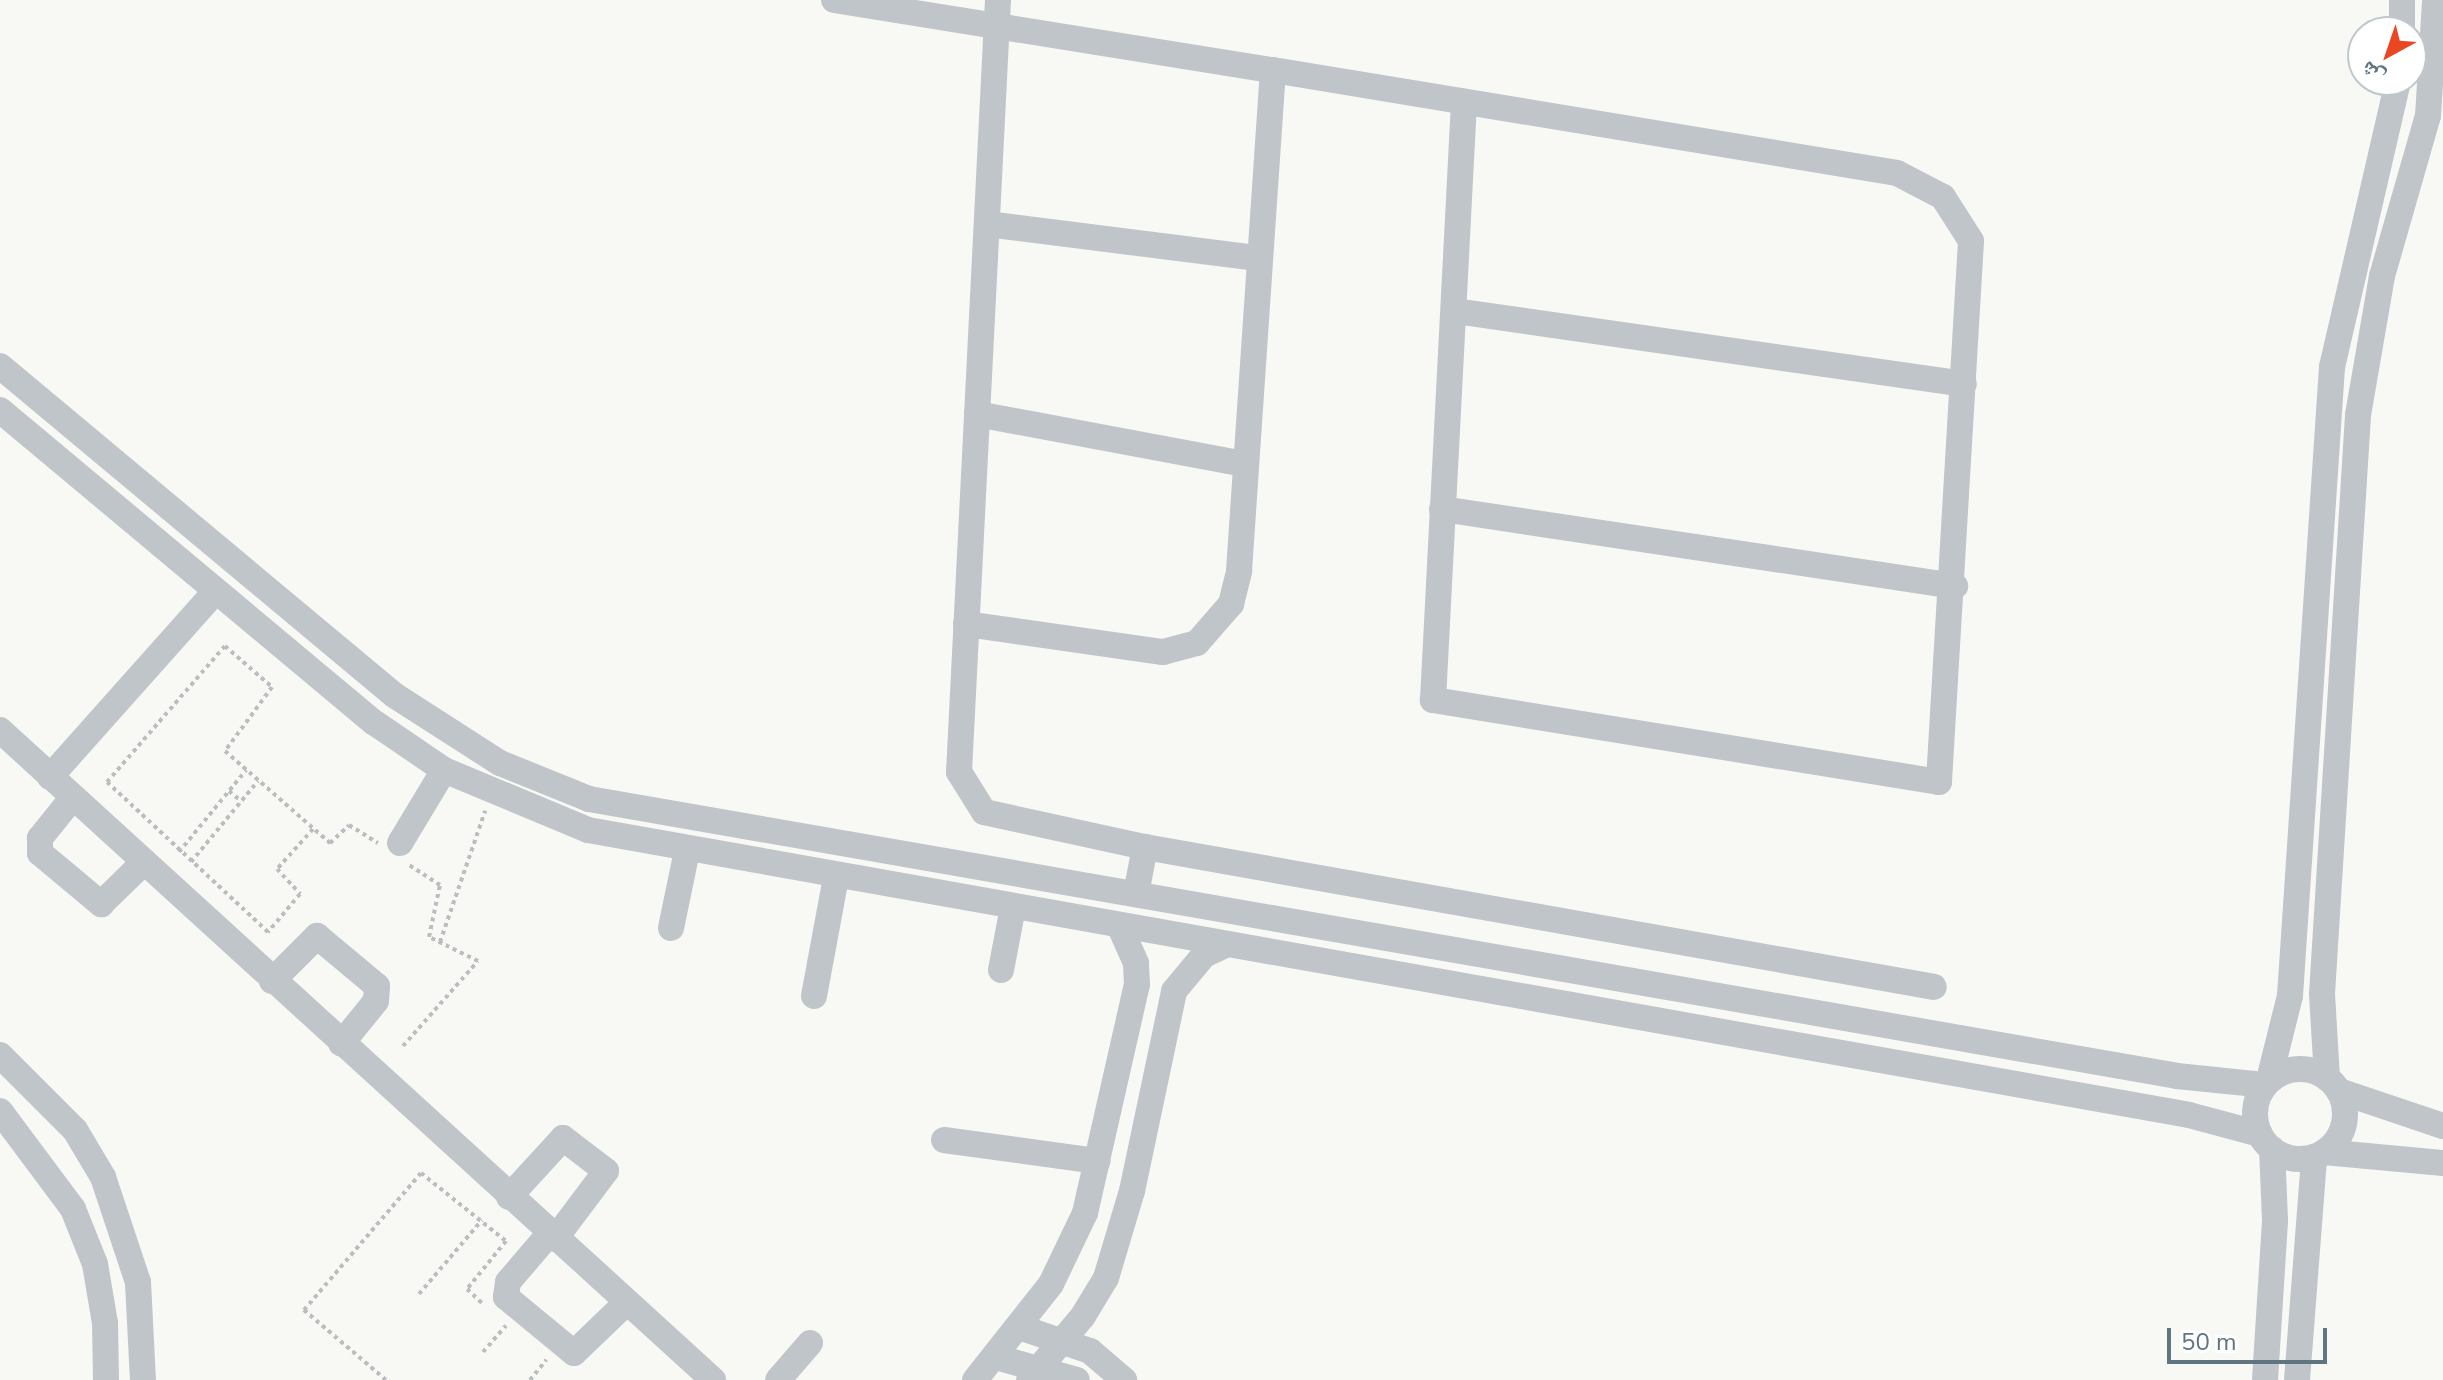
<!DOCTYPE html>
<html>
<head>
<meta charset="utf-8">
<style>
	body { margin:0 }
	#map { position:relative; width:2443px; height:1380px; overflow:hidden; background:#f8f8f5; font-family:"Nunito Sans","Noto Naskh Arabic",sans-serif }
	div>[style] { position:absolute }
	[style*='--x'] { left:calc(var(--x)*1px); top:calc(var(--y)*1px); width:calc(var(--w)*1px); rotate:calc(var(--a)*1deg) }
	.path>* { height:4px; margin-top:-2px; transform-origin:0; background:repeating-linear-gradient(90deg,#babec0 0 4px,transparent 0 8px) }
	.minor>* { height:26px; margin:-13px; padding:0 13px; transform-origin:13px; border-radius:13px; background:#c0c5c9 }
	.minor>.ring { margin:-13px; padding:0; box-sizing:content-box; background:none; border:26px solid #c0c5c9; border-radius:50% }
	span { translate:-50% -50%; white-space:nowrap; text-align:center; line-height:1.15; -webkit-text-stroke:8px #fff; paint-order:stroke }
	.north { position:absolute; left:2347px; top:16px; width:80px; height:80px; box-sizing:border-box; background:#fff; border:2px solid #c0c8cd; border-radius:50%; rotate:220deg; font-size:22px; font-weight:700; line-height:32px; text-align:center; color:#617581 }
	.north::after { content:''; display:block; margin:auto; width:28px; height:36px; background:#eb4622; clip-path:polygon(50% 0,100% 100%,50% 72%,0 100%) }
	.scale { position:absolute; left:2167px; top:1328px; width:160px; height:36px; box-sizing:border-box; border:4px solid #617581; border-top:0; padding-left:10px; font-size:24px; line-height:28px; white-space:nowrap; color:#617581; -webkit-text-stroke:6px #fff; paint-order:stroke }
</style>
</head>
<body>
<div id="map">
	<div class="path">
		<i style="--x:229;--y:791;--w:16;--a:40"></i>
		<i style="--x:313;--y:829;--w:54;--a:132"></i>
		<i style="--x:277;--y:869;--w:34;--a:47"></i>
		<i style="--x:300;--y:894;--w:50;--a:130.1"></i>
		<i style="--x:268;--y:932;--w:220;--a:-137"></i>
		<i style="--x:107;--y:782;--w:180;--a:-49.1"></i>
		<i style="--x:225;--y:646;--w:62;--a:41.1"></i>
		<i style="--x:272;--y:687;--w:79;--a:126.3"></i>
		<i style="--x:225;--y:751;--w:140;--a:41.2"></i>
		<i style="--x:330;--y:843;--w:26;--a:-43"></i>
		<i style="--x:349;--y:825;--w:34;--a:32"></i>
		<i style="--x:179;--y:852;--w:106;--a:-50.7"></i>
		<i style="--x:191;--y:862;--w:105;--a:-50.4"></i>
		<i style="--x:440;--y:942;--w:139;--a:-71"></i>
		<i style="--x:403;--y:1046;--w:113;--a:-48.6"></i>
		<i style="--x:478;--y:961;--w:55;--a:-153.9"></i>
		<i style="--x:429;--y:937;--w:53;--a:-78.1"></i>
		<i style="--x:440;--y:885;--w:38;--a:-147"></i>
		<i style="--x:419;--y:1294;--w:97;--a:-49.6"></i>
		<i style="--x:483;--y:1352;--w:35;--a:-49"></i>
		<i style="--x:386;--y:1380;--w:108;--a:-139.5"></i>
		<i style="--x:304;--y:1310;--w:180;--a:-49.5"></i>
		<i style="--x:421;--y:1173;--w:109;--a:38.7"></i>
		<i style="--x:506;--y:1241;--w:62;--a:129.1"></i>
		<i style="--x:467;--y:1289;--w:23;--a:43"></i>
		<i style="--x:530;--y:1380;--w:26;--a:-51"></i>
	</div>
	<div class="minor">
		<i style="--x:834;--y:0;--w:445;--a:9.1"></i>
		<i style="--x:1273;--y:70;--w:632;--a:9.37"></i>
		<i style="--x:1897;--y:173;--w:52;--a:27.6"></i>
		<i style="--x:1943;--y:197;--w:52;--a:57.5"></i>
		<i style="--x:1971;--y:241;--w:542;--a:93.39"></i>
		<i style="--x:1939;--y:782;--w:513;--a:-170.79"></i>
		<i style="--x:1433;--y:700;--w:599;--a:-87.03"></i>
		<i style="--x:998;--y:0;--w:773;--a:92.89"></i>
		<i style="--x:959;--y:772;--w:47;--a:58"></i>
		<i style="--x:984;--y:812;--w:165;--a:12.3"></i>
		<i style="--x:1145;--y:847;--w:801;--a:10.06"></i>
		<i style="--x:2402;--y:32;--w:32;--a:-90"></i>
		<i style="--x:987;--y:224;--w:273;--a:7.2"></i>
		<i style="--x:1455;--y:311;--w:514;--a:8.16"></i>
		<i style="--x:0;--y:366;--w:513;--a:39.86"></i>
		<i style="--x:394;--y:695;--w:126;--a:32.7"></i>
		<i style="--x:500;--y:763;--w:96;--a:22"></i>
		<i style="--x:589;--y:799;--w:1612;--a:9.89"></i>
		<i style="--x:2177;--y:1076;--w:87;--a:5.9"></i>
		<i style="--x:0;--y:410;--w:488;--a:39.9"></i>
		<i style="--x:375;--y:723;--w:83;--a:34.3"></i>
		<i style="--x:444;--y:770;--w:156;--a:22.6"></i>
		<i style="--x:588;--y:830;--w:1626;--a:10.09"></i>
		<i style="--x:2189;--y:1115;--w:73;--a:15"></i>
		<i style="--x:977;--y:414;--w:272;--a:10.6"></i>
		<i style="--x:1442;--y:509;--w:519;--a:8.54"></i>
		<i style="--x:966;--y:624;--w:199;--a:8.1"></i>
		<i style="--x:1163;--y:652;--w:35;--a:-15"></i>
		<i style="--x:1197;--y:643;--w:52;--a:-48.9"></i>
		<i style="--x:1231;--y:604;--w:34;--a:-76"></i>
		<i style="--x:1239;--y:571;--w:502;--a:-86.12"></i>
		<i style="--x:0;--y:730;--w:965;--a:42.35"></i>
		<i style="--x:50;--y:777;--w:249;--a:-48.3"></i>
		<i style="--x:73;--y:797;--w:53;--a:128.8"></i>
		<i style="--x:40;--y:838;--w:15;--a:90"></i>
		<i style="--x:40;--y:853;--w:80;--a:39.9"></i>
		<i style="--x:101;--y:904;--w:60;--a:-44.3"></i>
		<i style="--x:400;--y:843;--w:85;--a:-58.9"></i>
		<i style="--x:1136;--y:894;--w:48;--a:-79.2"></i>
		<i style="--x:671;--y:928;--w:79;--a:-78.3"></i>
		<i style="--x:1001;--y:970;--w:64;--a:-79.2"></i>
		<i style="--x:272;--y:981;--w:64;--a:-45"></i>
		<i style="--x:317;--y:936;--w:78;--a:39.8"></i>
		<i style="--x:377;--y:986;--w:15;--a:94"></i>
		<i style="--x:376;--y:1001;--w:55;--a:129.1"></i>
		<i style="--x:814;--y:996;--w:121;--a:-79.5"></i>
		<i style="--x:0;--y:1055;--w:106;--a:45"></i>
		<i style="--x:75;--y:1130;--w:55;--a:59.2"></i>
		<i style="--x:103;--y:1177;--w:111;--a:71.6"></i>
		<i style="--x:138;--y:1282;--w:98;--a:87.1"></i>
		<i class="ring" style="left:2255px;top:1069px;width:64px;height:64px"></i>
		<i style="--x:2327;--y:1078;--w:84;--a:-93.4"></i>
		<i style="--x:2322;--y:994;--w:580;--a:-86.44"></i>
		<i style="--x:2358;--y:415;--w:141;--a:-80.2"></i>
		<i style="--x:2382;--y:276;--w:166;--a:-74"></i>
		<i style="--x:2428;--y:116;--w:116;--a:-86.5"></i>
		<i style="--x:2269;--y:1080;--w:87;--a:-76"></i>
		<i style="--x:2290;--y:996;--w:630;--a:-86.18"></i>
		<i style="--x:2332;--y:367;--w:294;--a:-77"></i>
		<i style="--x:2339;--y:1091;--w:110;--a:18.6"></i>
		<i style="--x:0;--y:1111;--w:122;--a:53.3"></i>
		<i style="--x:73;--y:1209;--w:59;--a:68.2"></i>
		<i style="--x:95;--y:1264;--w:60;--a:80.4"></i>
		<i style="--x:105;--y:1323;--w:57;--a:89"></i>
		<i style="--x:944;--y:1140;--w:155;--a:7.8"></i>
		<i style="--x:2324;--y:1152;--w:120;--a:5.3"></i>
		<i style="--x:509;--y:1197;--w:80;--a:-47.5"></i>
		<i style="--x:563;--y:1138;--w:54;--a:37.5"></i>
		<i style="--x:606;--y:1171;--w:85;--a:126.9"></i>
		<i style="--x:549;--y:1234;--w:63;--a:130.5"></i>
		<i style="--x:508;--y:1282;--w:15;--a:98"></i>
		<i style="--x:506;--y:1297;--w:88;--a:39.5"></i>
		<i style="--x:574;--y:1353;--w:72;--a:-43.9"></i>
		<i style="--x:1019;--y:1327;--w:75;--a:18.7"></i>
		<i style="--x:1090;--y:1351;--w:45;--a:40.5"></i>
		<i style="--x:996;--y:1357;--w:84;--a:15.9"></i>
		<i style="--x:778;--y:1380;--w:49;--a:-49.1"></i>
		<i style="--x:975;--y:1380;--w:122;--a:-51.6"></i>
		<i style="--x:1051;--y:1284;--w:79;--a:-64.4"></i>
		<i style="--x:1085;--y:1213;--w:235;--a:-77.2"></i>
		<i style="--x:1137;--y:984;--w:21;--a:-93"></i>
		<i style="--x:1136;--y:963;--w:39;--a:-114"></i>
		<i style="--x:1029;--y:1380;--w:84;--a:-49.8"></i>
		<i style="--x:1083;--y:1316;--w:44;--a:-58.8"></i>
		<i style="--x:1106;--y:1278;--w:91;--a:-73.4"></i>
		<i style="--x:1132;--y:1191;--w:204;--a:-78.1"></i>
		<i style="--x:1174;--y:991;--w:47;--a:-50.2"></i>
		<i style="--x:1204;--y:955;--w:23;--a:-25"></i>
		<i style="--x:2265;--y:1380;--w:160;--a:-86.4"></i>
		<i style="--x:2275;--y:1220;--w:71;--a:-92.4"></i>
		<i style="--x:2297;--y:1380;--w:224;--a:-85.6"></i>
	</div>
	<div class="north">ش</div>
	<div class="scale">50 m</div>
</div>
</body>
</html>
